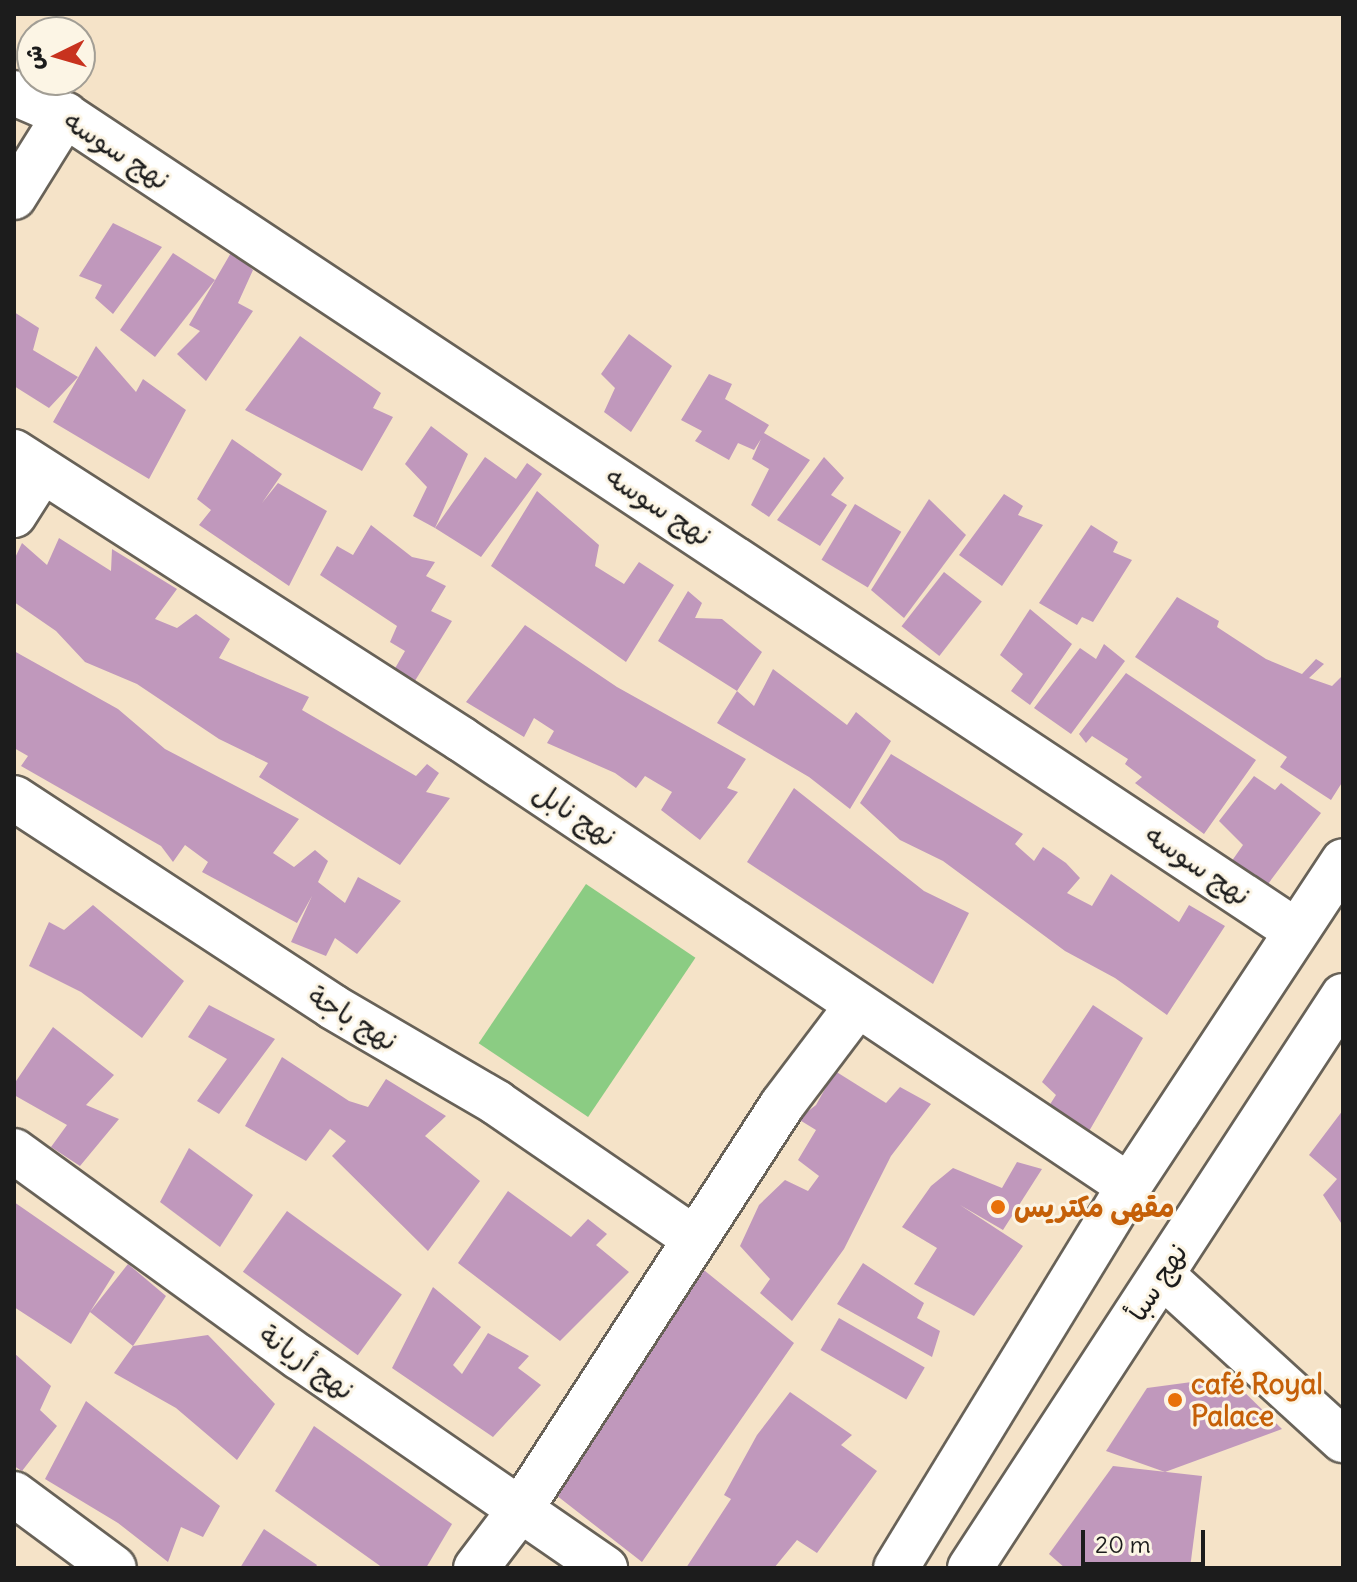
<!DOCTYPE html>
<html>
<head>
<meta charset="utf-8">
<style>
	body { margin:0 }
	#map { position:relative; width:1357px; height:1582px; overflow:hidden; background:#f5e3c8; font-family:Delius,"Playpen Sans Arabic",sans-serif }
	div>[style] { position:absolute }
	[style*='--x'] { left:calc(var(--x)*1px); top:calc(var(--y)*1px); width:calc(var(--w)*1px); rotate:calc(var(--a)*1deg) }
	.green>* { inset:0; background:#8bcc83; transform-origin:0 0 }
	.building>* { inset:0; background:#c098bc; transform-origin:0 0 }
	.roads { filter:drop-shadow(2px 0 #686258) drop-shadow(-2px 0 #686258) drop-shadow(0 2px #686258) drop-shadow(0 -2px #686258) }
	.minor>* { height:44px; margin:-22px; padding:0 22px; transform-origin:22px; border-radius:22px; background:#fff }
	.dots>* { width:22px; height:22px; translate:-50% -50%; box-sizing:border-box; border:4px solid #fcf5e5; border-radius:50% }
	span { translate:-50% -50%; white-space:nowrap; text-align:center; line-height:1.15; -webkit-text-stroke:6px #fcf5e5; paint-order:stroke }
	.street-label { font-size:28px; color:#1c1c1c }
	.food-label { font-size:28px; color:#c56008; font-weight:700 }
	.left { translate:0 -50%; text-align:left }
	.frame { position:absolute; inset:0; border:16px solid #1c1c1c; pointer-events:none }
	.north { position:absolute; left:16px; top:16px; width:80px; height:80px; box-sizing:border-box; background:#fcf5e5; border:2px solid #a29e95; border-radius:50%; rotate:265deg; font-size:22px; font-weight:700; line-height:32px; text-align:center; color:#1c1c1c }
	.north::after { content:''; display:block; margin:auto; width:28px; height:36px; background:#c8321e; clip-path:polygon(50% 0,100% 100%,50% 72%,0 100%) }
	.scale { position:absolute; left:1081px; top:1530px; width:124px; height:36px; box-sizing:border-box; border:4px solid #1c1c1c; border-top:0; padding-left:10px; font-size:24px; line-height:28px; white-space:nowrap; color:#1c1c1c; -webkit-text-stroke:6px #fcf5e5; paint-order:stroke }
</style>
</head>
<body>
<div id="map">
	<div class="green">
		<i style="left:586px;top:884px;width:132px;height:192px;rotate:34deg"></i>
	</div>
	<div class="building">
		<i style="clip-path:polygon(113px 223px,162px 247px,113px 314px,95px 298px,102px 285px,79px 276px)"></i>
		<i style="clip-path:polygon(232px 251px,253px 270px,238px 303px,253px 311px,206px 381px,177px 354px,200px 331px,189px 325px)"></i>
		<i style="clip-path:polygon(173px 253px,215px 280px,155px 357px,120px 330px)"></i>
		<i style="clip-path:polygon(14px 312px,39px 328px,33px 350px,78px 377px,49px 408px,14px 386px)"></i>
		<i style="clip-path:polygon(629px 334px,672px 366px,631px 432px,604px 412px,615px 388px,601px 374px)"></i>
		<i style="clip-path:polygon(300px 336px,381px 393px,373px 408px,393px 417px,362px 471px,245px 410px)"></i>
		<i style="clip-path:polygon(96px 346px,136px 392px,143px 379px,186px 410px,149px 479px,53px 422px)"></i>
		<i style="clip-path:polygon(709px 374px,732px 384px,725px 399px,769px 425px,764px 433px,810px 460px,769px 517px,751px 505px,769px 469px,752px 459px,761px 439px,754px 450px,738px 443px,729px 460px,695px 441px,702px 431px,681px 420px)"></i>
		<i style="clip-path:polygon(431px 426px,468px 454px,435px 528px,413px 516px,427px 487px,405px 464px)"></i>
		<i style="clip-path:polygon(232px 439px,282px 474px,262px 503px,278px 483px,327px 511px,289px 586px,199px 525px,211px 510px,197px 499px)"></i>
		<i style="clip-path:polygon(485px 457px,516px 479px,527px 463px,542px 474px,481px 557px,435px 528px)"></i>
		<i style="clip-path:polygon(824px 457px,844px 478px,831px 495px,847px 505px,820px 546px,777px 520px)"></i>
		<i style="clip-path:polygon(537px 491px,599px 545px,595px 566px,624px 584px,639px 562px,674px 585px,626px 662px,491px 566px)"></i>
		<i style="clip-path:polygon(1004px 494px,1023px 506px,1018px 515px,1043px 525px,1002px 586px,959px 555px)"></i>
		<i style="clip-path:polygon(929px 499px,966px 535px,904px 618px,871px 590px)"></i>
		<i style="left:855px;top:504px;width:54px;height:65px;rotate:31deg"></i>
		<i style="clip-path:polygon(371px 525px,412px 557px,435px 562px,426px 576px,446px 586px,431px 611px,452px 621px,413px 684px,390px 677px,405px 651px,390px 642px,397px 626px,320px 575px,337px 546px,353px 555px)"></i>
		<i style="clip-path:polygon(1091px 525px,1118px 542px,1113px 552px,1132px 560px,1093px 622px,1082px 617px,1077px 625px,1039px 603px)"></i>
		<i style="clip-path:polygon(59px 538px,111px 571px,112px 549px,177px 589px,155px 619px,177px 628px,196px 614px,230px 639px,219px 658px,309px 697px,302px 710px,416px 776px,427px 764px,439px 773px,426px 792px,450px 798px,400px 865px,259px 777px,268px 763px,219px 739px,137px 684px,85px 662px,56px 631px,14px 602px,14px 560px,22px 543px,47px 565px)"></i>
		<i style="left:944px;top:572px;width:48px;height:69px;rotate:38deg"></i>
		<i style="clip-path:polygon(688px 591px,702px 603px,695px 618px,722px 619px,762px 652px,737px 691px,658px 641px)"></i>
		<i style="clip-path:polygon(1177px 597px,1219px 621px,1217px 627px,1266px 659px,1302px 674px,1316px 659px,1324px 664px,1309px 678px,1332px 686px,1343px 675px,1343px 781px,1331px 800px,1280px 767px,1287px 757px,1135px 657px)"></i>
		<i style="clip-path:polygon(1030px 609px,1072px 644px,1030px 705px,1011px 691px,1023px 674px,1000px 655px)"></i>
		<i style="clip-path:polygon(525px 625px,617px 687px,746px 759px,727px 788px,738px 792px,700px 840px,661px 810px,672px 792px,645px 776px,636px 788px,615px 773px,547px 743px,554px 731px,534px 718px,524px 737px,466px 702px)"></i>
		<i style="clip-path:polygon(1104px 644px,1125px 661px,1071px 734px,1034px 708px,1080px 648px,1096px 659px)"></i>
		<i style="clip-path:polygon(14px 651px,118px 709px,165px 749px,299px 819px,273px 853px,294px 867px,315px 850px,328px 861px,318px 882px,345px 903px,358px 877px,401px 901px,357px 954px,335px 938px,326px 956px,291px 942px,312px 896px,297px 923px,202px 872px,208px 862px,185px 845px,173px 862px,161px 846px,21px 766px,28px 756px,14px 748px)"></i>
		<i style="clip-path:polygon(773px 669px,847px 725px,856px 712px,891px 741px,850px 809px,809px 777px,717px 723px,737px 691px,754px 706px)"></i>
		<i style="clip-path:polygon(1126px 673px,1256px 760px,1204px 834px,1135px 783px,1142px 777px,1125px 764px,1128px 759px,1092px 736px,1086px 743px,1079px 734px)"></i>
		<i style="clip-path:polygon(891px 754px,1023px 834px,1015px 844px,1034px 861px,1043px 847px,1066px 863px,1080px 878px,1067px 893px,1092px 906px,1111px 874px,1179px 922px,1189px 905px,1225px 926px,1167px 1015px,1115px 978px,1065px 951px,943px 861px,900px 840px,860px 803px)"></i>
		<i style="clip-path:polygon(1254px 776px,1275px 790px,1281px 783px,1321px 813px,1265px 888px,1229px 865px,1243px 845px,1219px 821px)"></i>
		<i style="clip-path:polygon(794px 788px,924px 891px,969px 913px,933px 984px,747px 862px)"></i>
		<i style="clip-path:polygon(93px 905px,184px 981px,142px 1038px,81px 992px,29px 966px,49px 922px,64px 930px)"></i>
		<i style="clip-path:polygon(209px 1005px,275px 1039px,219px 1114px,197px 1101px,227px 1059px,188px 1037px)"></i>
		<i style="clip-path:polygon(1093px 1005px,1143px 1038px,1088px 1133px,1047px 1109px,1056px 1095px,1042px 1082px)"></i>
		<i style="clip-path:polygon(53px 1027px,114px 1075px,86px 1105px,119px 1119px,80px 1166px,51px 1147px,67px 1125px,14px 1095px,14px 1084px)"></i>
		<i style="clip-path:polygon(282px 1057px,349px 1101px,368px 1107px,386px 1079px,446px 1116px,425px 1136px,480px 1181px,428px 1251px,332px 1156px,346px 1141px,330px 1129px,306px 1161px,245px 1126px)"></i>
		<i style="clip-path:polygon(835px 1071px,886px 1103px,900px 1087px,931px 1104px,891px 1156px,844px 1249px,792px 1321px,760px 1293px,770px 1279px,740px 1246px,759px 1205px,785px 1180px,808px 1191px,819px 1176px,798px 1160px,816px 1130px,798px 1119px,816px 1105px)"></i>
		<i style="clip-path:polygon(1343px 1110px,1343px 1226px,1323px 1195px,1337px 1179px,1309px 1155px)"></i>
		<i style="clip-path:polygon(189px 1148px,253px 1195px,220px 1247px,160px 1202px)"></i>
		<i style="clip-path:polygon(1017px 1162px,1042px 1169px,1003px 1230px,960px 1205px,1023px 1246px,974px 1316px,914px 1284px,937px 1248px,902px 1227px,931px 1186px,953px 1168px,1002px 1188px)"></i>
		<i style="clip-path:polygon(508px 1191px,571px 1237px,588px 1219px,607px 1234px,596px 1245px,629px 1272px,560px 1341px,458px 1263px)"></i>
		<i style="clip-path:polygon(14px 1202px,115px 1272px,90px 1312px,128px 1264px,166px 1296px,133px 1346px,90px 1312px,71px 1344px,14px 1307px)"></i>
		<i style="left:287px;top:1211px;width:142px;height:75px;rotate:36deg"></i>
		<i style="clip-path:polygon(694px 1262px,794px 1343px,642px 1562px,556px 1495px,606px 1412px,646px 1359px,666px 1308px)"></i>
		<i style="clip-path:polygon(863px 1263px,924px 1303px,917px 1318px,940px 1331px,932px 1357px,837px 1304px)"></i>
		<i style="clip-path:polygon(433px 1287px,481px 1327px,453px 1365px,462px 1374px,488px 1333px,529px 1356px,518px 1368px,541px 1385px,493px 1437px,392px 1368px)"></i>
		<i style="left:839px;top:1318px;width:99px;height:37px;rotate:30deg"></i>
		<i style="clip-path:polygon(208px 1335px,275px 1404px,237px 1460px,176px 1408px,114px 1373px,133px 1346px)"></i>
		<i style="clip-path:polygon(14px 1353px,51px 1386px,40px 1410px,57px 1426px,22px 1471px,14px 1466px)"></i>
		<i style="clip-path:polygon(1229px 1377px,1282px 1429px,1165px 1472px,1106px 1451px,1147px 1388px)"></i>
		<i style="clip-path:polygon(790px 1392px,852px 1435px,841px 1445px,877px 1471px,817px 1553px,797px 1540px,774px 1568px,686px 1568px,731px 1499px,724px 1495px,757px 1435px)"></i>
		<i style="clip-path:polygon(86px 1401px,220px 1506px,203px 1537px,181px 1527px,168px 1562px,118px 1523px,45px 1479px)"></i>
		<i style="clip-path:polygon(314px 1426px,452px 1524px,426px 1568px,383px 1568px,275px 1491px)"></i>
		<i style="clip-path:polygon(1113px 1466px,1202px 1476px,1190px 1568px,1065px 1568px,1049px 1554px)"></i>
		<i style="clip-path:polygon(264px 1529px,317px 1565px,315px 1568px,240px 1568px)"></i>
	</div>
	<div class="roads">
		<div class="minor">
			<i style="--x:14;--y:93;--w:56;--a:23.3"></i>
			<i style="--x:65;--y:115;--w:1477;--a:33.54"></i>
			<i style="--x:14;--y:197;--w:97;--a:-58.1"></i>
			<i style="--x:14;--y:452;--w:531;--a:32.7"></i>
			<i style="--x:461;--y:739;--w:804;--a:33.79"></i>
			<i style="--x:14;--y:515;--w:52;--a:-57.5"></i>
			<i style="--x:14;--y:798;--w:381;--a:33.2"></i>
			<i style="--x:333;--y:1007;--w:190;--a:30.3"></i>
			<i style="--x:497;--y:1103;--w:237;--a:34.5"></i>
			<i style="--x:14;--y:1151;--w:352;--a:35.9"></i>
			<i style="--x:299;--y:1357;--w:372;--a:34.6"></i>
			<i style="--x:1162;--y:1275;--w:245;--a:42.4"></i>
			<i style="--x:14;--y:1494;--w:124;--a:36.5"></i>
			<i style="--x:476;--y:1568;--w:73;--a:-52.8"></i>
			<i style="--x:520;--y:1510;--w:482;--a:-57.1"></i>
			<i style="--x:782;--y:1105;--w:124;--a:-52.9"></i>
			<i style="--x:896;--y:1568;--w:447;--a:-58.6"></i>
			<i style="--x:1129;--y:1186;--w:389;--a:-56.6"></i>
			<i style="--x:970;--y:1568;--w:683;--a:-56.89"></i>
		</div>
	</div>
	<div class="dots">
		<i style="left:998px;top:1207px;background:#e8710a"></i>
		<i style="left:1175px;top:1400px;background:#e8710a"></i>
	</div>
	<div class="street-label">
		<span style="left:117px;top:150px;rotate:33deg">نهج سوسه</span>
		<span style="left:659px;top:506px;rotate:33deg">نهج سوسه</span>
		<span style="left:575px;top:814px;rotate:33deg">نهج نابل</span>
		<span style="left:1198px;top:865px;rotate:34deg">نهج سوسه</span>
		<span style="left:353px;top:1018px;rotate:31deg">نهج باجة</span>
		<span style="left:1157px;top:1282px;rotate:-57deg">نهج سبأ</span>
		<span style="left:307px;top:1362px;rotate:35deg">نهج أريانة</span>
	</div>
	<div class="food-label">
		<span class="left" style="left:1014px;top:1207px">مقهى مكتريس</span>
		<span class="left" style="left:1191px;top:1400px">café Royal<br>Palace</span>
	</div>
	<div class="frame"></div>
	<div class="north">ش</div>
	<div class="scale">20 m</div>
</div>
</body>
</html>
